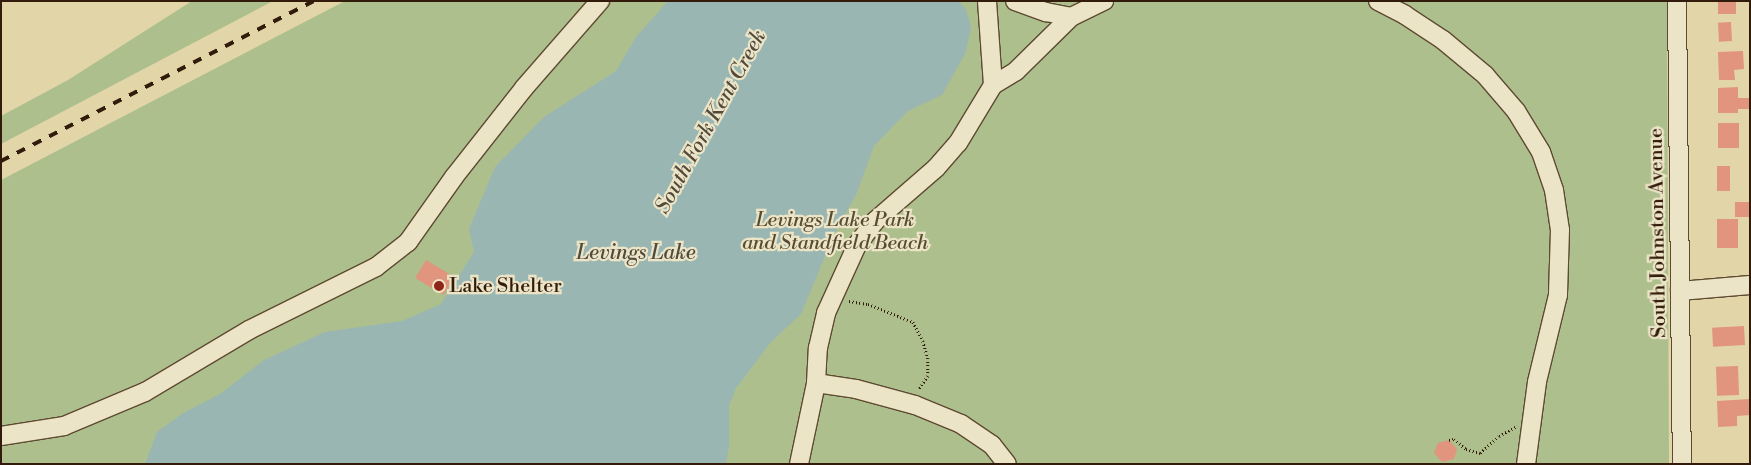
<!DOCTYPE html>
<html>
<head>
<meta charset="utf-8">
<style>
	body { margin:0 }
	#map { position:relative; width:1751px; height:465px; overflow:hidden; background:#e2d6a8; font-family:"Libre Bodoni",serif }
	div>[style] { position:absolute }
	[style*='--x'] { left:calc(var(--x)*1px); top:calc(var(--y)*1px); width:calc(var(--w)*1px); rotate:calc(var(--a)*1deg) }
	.green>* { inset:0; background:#adbf8c }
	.water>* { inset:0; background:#99b6b3 }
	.building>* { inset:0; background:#e1947e; transform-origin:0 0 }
	.path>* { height:2.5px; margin-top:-1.25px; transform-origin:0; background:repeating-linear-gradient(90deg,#321b0a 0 1px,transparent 0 3.5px) }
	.roads { filter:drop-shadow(1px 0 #5e4a32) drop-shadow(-1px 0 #5e4a32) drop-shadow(0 1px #5e4a32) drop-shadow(0 -1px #5e4a32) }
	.minor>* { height:18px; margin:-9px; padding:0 9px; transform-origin:9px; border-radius:9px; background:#ece4c6 }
	.rail>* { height:4px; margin-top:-2px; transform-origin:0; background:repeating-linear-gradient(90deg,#321b0a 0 9px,transparent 0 18px) }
	.dots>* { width:14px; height:14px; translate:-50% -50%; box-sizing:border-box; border:2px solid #ece4c6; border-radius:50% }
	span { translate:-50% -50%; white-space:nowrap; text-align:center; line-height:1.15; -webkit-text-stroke:4.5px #ece4c6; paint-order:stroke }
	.park-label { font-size:20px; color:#574c31; font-style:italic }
	.street-label { font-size:20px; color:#321b0a }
	.poi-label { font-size:20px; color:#321b0a }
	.left { translate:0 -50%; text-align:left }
	.water-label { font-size:21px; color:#514a3d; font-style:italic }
	.frame { position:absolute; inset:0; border:2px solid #321b0a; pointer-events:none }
</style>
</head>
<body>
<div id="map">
	<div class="green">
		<i style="clip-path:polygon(192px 1px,273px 1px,1px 144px,1px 116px,68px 80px)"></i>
		<i style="clip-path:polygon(345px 1px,1667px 1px,1669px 464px,1px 464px,1px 180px)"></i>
	</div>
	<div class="water">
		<i style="clip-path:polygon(668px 1px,959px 1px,966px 10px,971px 26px,966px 52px,942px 95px,908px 111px,874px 146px,856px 195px,836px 230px,801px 314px,771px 342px,736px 388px,729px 406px,729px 446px,726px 464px,145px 464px,157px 432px,183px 413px,220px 394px,264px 360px,325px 332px,402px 321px,441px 304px,474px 252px,469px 229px,495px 167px,544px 117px,616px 71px,636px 37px)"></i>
	</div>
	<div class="building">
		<i style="left:1718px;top:1px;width:18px;height:13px"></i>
		<i style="left:1731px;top:22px;width:19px;height:13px;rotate:87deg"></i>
		<i style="clip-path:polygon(1743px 51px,1744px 69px,1734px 70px,1735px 80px,1719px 80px,1718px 52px)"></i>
		<i style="clip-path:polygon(1738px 87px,1738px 98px,1750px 98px,1750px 109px,1738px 109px,1738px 113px,1718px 113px,1718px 88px)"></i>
		<i style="left:1718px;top:123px;width:21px;height:25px"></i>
		<i style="left:1717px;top:166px;width:13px;height:25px"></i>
		<i style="left:1750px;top:202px;width:15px;height:15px;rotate:90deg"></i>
		<i style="left:1717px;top:219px;width:21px;height:29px"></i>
		<i style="left:426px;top:260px;width:33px;height:21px;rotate:31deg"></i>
		<i style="left:1744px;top:326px;width:19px;height:32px;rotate:87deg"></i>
		<i style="left:1738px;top:366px;width:29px;height:22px;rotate:88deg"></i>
		<i style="clip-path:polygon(1750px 399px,1750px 415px,1737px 416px,1737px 426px,1718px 427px,1717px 401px)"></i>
		<i style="clip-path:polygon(1449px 440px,1457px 449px,1454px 459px,1442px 462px,1434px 453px,1438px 443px)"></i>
	</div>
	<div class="path">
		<i style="--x:849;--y:301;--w:19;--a:9"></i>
		<i style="--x:868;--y:304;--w:48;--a:21.8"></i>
		<i style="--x:913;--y:322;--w:21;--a:62"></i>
		<i style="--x:923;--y:341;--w:18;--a:74"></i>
		<i style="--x:928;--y:358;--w:18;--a:90"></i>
		<i style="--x:928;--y:376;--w:17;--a:123"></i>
		<i style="--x:1449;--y:440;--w:5;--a:-11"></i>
		<i style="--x:1454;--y:439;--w:16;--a:40"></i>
		<i style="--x:1466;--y:449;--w:15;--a:16"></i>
		<i style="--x:1480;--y:453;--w:25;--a:-42"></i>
		<i style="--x:1499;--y:436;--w:21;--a:-29"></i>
	</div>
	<div class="roads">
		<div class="minor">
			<i style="--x:1015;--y:1;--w:33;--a:20"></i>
			<i style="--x:1046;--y:12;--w:25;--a:11"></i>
			<i style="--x:1378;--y:1;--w:30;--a:27"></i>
			<i style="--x:1405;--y:15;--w:45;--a:33.3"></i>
			<i style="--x:1443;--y:40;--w:55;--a:39.8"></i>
			<i style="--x:1485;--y:75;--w:48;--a:49.3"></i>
			<i style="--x:1516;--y:111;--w:48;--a:58.6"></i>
			<i style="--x:1541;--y:152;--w:40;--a:71.1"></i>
			<i style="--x:1554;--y:190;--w:40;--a:81.5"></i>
			<i style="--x:1560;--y:230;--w:65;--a:91.8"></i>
			<i style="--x:1558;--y:295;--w:89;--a:103.6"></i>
			<i style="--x:1537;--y:382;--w:83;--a:97.6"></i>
			<i style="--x:1677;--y:1;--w:463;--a:89.4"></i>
			<i style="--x:993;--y:85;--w:27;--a:-31"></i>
			<i style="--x:1016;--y:71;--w:77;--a:-44.5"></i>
			<i style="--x:1071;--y:17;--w:37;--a:-26"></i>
			<i style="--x:1680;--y:291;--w:70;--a:-4.9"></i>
			<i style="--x:816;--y:383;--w:40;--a:8.5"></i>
			<i style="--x:856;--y:389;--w:61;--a:15.2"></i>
			<i style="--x:915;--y:405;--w:50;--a:22.4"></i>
			<i style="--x:961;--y:424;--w:37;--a:34"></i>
			<i style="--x:992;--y:445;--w:24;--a:52"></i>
			<i style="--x:1;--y:436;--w:64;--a:-9"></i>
			<i style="--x:64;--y:426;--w:88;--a:-22.8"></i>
			<i style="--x:145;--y:392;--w:121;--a:-30.8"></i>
			<i style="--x:249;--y:330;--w:142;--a:-26.4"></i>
			<i style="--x:376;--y:267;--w:41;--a:-38"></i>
			<i style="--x:408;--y:242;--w:80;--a:-54.7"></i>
			<i style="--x:454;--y:177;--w:113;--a:-51.8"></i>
			<i style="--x:524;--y:88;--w:116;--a:-48.9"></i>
			<i style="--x:799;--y:464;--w:83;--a:-78.1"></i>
			<i style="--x:816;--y:383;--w:35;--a:-87"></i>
			<i style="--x:818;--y:348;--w:36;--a:-77"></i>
			<i style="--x:826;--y:313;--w:75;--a:-65.5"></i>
			<i style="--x:857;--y:245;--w:30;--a:-53"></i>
			<i style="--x:875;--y:221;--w:81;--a:-41"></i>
			<i style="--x:936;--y:168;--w:33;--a:-49"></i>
			<i style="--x:958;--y:143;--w:68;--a:-58.9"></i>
			<i style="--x:993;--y:85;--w:84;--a:-94.1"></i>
		</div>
	</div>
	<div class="rail">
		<i style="--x:1;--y:161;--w:352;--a:-27.1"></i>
	</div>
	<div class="dots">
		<i style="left:439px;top:286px;background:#8f2418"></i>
	</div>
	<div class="park-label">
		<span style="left:835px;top:232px">Levings Lake Park<br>and Standfield Beach</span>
	</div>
	<div class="street-label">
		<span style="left:1658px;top:233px;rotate:-91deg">South Johnston Avenue</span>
	</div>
	<div class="poi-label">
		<span class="left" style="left:449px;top:286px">Lake Shelter</span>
	</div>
	<div class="water-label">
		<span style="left:711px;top:122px;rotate:-61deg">South Fork Kent Creek</span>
		<span style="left:636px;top:253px">Levings Lake</span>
	</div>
	<div class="frame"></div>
</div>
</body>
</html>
